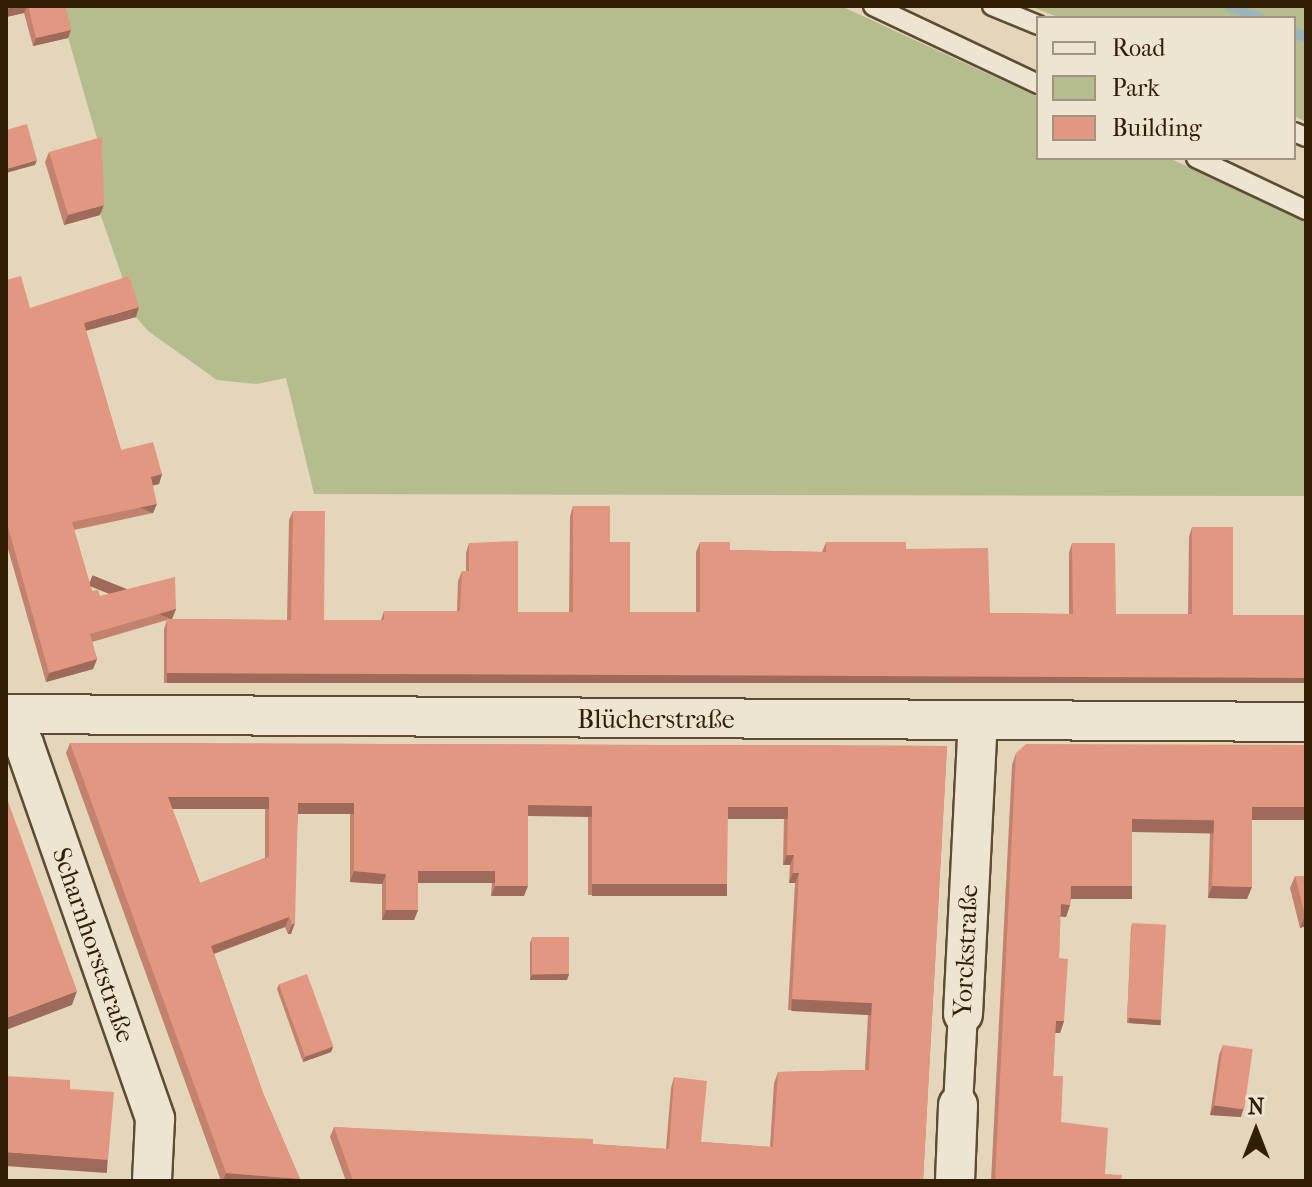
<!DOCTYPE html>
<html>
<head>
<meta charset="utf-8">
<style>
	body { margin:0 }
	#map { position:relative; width:1312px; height:1187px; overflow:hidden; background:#e4d6ba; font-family:"IM FELL French Canon",serif }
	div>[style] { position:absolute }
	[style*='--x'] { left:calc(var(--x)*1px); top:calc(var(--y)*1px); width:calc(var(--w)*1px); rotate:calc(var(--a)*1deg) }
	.green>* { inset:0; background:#b5bd8f }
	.stream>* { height:11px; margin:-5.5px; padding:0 5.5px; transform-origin:5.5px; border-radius:5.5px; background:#9bb6bb }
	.roads { filter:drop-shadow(2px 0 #5e4c32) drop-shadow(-2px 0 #5e4c32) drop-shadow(0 2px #5e4c32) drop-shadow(0 -2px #5e4c32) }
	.service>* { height:18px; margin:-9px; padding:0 9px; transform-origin:9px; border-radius:9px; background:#ede4d2 }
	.pedestrian>* { height:28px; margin:-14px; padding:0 14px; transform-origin:14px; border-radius:14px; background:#ede4d2 }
	.minor>* { height:38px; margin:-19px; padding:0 19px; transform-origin:19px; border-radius:19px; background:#ede4d2 }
	.wall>* { inset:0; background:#c2826e }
	.shaded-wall>* { inset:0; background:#9e6a5a; transform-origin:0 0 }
	.building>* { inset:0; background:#e29780; transform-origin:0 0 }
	span { translate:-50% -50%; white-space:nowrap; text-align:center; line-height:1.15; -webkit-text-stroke:6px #ede4d2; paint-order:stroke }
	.street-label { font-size:26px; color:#321e04 }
	.frame { position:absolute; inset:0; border:8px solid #321e04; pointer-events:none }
	.legend { position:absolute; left:1036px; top:16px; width:260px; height:144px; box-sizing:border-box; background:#ede4d2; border:2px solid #a29580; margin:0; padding:10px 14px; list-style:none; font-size:24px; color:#321e04 }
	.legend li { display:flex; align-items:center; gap:16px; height:40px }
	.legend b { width:40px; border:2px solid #a29580 }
	.north { position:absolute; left:1216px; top:1091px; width:80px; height:80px; -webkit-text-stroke:6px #ede4d2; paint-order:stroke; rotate:0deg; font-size:22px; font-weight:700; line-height:32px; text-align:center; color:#321e04 }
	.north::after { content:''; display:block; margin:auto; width:28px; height:36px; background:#321e04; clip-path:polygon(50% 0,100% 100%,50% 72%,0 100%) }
</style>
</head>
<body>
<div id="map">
	<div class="green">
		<i style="clip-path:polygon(59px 6px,841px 6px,1038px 97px,1038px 158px,1169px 158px,1306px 222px,1306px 496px,314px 494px,286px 378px,257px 384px,217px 380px,148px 331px,136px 317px,101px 216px,99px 145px)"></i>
		<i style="clip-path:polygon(1029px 6px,1306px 6px,1306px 122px,1294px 116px,1294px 18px,1061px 18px)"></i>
	</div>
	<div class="stream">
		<i style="--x:1230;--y:6;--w:31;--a:22"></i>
		<i style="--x:1294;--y:32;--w:13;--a:23"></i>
	</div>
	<div class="roads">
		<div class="service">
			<i style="--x:873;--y:6;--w:183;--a:25.3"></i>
			<i style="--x:992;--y:6;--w:50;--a:22.4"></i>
			<i style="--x:1294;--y:132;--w:13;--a:23"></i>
			<i style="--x:1196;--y:158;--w:122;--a:25.3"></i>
		</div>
		<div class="pedestrian">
			<i style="--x:958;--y:1105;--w:91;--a:-86.9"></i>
		</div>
		<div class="minor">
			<i style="--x:6;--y:714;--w:1300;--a:0.35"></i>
			<i style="--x:6;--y:714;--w:35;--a:59"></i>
			<i style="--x:24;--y:744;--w:397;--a:70.7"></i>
			<i style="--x:155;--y:1119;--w:62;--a:92.8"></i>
			<i style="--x:963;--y:1014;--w:293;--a:-87.1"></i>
			<i style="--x:955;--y:1181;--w:76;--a:-87.7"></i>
		</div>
	</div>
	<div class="wall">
		<i style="clip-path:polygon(6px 6px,65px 6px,71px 30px,68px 38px,33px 46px,24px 13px,6px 17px)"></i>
		<i style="clip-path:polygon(49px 152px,100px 215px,64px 225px,45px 162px)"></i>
		<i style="clip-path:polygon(6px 280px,30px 308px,136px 317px,86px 331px,121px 450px,162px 474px,159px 484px,153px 485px,153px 513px,74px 530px,92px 591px,100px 596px,176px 609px,172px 619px,287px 620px,289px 520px,293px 511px,324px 620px,381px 620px,384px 611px,457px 611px,458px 581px,462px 571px,466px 571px,466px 553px,469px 543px,518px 612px,569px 612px,570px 516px,573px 506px,610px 542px,630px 612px,696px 612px,696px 552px,700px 542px,730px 550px,822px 552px,826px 542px,906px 549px,990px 613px,1069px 614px,1069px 553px,1072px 543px,1116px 614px,1188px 614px,1189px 537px,1192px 527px,1233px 615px,164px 683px,164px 629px,167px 620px,92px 642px,97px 659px,93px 669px,46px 682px,6px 542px)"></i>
		<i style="clip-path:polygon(evenodd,70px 743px,947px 746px,923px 1181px,346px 1181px,330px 1137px,334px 1127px,666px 1149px,671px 1088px,674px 1077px,701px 1142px,770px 1147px,774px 1083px,778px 1072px,865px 1070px,868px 1014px,788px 1010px,795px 883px,789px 883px,790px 865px,783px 865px,784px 818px,727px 818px,723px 895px,588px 895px,588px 816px,528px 815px,524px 896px,491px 896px,492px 882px,418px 882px,418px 910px,414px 920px,382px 920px,382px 884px,350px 882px,350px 813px,298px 813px,291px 934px,288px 934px,285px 927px,214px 954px,263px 1093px,300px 1179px,299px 1181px,221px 1181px,66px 753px,70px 743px,172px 808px,265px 808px,265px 858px,200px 883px,172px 808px)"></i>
		<i style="clip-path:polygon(1016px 753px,1252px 819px,1247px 899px,1208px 898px,1210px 832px,1132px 831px,1132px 886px,1128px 898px,1071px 898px,1070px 905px,1066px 917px,1060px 916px,1059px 958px,1064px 1021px,1060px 1033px,1055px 1033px,1053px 1076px,1061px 1122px,1105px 1174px,1121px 1181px,991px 1181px,1012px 765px)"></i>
		<i style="clip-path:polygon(1295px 876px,1306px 876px,1306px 926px,1300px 928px,1290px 888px)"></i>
		<i style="clip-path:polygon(1132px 923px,1161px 1020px,1159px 1025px,1127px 1023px,1131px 928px)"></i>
		<i style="clip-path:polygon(532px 938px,569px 974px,567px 980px,530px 980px,530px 943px)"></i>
		<i style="clip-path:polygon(279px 984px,333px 1047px,331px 1052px,303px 1062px,277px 989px)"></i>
		<i style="clip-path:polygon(1223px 1045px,1241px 1117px,1210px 1115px,1219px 1055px)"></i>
	</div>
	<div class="shaded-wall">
		<i style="clip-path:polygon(19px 6px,27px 6px,24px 13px,6px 17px,6px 9px)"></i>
		<i style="clip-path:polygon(71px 30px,68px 38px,33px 46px,36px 38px)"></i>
		<i style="clip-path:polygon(37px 160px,35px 165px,6px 173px,6px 169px)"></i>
		<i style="clip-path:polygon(104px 205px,100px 215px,64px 225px,68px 215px)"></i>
		<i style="clip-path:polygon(139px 307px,136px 317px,80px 332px,84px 323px)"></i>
		<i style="clip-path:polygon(162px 474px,159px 484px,147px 487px,151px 477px)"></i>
		<i style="left:157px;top:504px;width:10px;height:87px;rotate:114deg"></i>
		<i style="left:176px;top:609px;width:11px;height:90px;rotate:112deg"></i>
		<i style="clip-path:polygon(97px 659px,93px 669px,46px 682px,49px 673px)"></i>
		<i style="left:167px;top:673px;width:1139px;height:10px"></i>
		<i style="left:168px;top:797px;width:101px;height:12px"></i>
		<i style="left:298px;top:803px;width:56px;height:11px"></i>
		<i style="left:528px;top:805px;width:64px;height:11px;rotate:1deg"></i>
		<i style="left:728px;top:807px;width:60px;height:12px"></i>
		<i style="left:1252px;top:807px;width:54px;height:13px"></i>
		<i style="left:1132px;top:819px;width:82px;height:13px;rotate:1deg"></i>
		<i style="clip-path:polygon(787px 855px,794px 855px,790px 865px,783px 865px)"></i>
		<i style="clip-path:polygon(354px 871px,386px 874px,382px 884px,350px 882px)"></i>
		<i style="left:418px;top:871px;width:77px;height:12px"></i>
		<i style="clip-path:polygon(793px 873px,799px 873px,795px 883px,789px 883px)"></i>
		<i style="left:592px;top:884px;width:135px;height:12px"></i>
		<i style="clip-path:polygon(495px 886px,528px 886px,524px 896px,491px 896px)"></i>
		<i style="left:1071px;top:886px;width:61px;height:13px"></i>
		<i style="clip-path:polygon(1212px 886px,1252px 887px,1247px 899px,1208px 898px)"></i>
		<i style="clip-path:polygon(1061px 904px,1070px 905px,1066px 917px,1056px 916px)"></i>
		<i style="clip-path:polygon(386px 910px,418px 910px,414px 920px,382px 920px)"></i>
		<i style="clip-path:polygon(1306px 915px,1306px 926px,1300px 928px,1305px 916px)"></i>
		<i style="clip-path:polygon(289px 917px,285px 927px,207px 956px,211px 946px)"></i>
		<i style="clip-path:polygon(295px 923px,291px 934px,288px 934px,292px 924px)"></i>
		<i style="clip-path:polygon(569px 974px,567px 980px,530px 980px,532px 975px)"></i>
		<i style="clip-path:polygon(77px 991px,72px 1005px,6px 1030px,6px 1018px)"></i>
		<i style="left:792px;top:999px;width:80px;height:12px;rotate:3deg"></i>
		<i style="left:1129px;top:1018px;width:32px;height:5px;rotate:4deg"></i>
		<i style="clip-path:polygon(1056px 1021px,1064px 1021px,1060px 1033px,1051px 1033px)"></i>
		<i style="clip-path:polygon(333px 1047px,331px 1052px,303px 1062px,305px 1057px)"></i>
		<i style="clip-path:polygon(1214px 1105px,1244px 1107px,1241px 1117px,1210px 1115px)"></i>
		<i style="left:6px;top:1152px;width:102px;height:14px;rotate:4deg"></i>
		<i style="clip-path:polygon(226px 1173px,300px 1179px,299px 1181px,223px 1181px)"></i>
	</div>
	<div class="building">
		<i style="clip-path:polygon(6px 6px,19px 6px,6px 9px)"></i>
		<i style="clip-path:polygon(28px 6px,65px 6px,71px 30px,36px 38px)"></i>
		<i style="clip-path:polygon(27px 124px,37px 160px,6px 169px,6px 130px)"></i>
		<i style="clip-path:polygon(102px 137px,104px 205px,68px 215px,49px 152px)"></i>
		<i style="clip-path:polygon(21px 276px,30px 308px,129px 276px,139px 307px,84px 323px,121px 450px,153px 442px,162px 474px,151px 477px,157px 504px,72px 522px,92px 591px,98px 590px,100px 596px,175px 577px,176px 609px,90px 634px,97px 659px,49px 673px,6px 520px,6px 280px)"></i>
		<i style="clip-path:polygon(573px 506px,610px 506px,610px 542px,630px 542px,630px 612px,700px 612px,700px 542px,730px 542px,730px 550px,826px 552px,826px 542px,906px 542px,906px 549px,988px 548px,990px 613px,1073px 614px,1072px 543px,1115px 543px,1116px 614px,1192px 614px,1192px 527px,1233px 527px,1233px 615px,1306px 615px,1306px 678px,167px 673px,167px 619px,291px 620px,293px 511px,325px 511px,324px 620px,384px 620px,384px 611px,460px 611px,462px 571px,469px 571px,469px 543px,518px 541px,518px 612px,573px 612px)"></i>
		<i style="clip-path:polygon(evenodd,70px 743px,947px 746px,923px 1181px,353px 1181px,334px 1127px,593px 1139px,593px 1144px,669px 1149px,674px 1077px,707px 1081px,701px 1142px,773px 1147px,778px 1072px,869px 1070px,872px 1003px,792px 999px,799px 873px,793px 873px,794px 855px,787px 855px,788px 807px,728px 807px,727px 884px,592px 884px,592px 806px,528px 805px,528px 886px,495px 886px,495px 871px,418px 871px,418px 910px,386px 910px,386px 874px,354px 871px,354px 803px,298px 803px,295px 923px,292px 924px,287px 911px,289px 917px,211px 946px,263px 1093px,300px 1179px,226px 1173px,70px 743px,168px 797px,269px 797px,269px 857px,200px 883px,168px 797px)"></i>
		<i style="clip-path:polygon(1026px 744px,1306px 745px,1306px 807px,1252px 807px,1252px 887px,1212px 886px,1214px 820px,1132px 819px,1132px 886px,1071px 886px,1070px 905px,1061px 904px,1059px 958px,1068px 959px,1064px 1021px,1056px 1021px,1053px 1076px,1063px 1076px,1061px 1122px,1108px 1128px,1105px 1174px,1122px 1175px,1121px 1181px,995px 1181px,1016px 753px)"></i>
		<i style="clip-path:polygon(6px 796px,77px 991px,6px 1018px)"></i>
		<i style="clip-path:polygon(1295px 876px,1306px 876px,1306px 915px,1305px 916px)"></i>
		<i style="left:1132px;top:923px;width:34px;height:95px;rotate:3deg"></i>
		<i style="left:569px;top:937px;width:37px;height:37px;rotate:90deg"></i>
		<i style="left:307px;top:974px;width:77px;height:30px;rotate:70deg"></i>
		<i style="left:1223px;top:1045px;width:30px;height:61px;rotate:8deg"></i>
		<i style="clip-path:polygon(7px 1061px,6px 1076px,70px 1080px,70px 1089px,114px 1092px,108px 1160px,6px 1152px,6px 1062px)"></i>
		<i style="clip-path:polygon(1175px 1179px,1199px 1181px,1175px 1181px)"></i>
	</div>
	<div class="street-label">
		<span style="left:656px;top:720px">Blücherstraße</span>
		<span style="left:93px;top:945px;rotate:71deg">Scharnhorststraße</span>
		<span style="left:966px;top:951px;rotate:-87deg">Yorckstraße</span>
	</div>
	<div class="frame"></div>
	<ul class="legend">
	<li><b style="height:10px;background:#ede4d2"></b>Road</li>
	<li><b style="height:22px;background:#b5bd8f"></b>Park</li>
	<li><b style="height:22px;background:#e29780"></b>Building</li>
	</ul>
	<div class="north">N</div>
</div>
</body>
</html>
